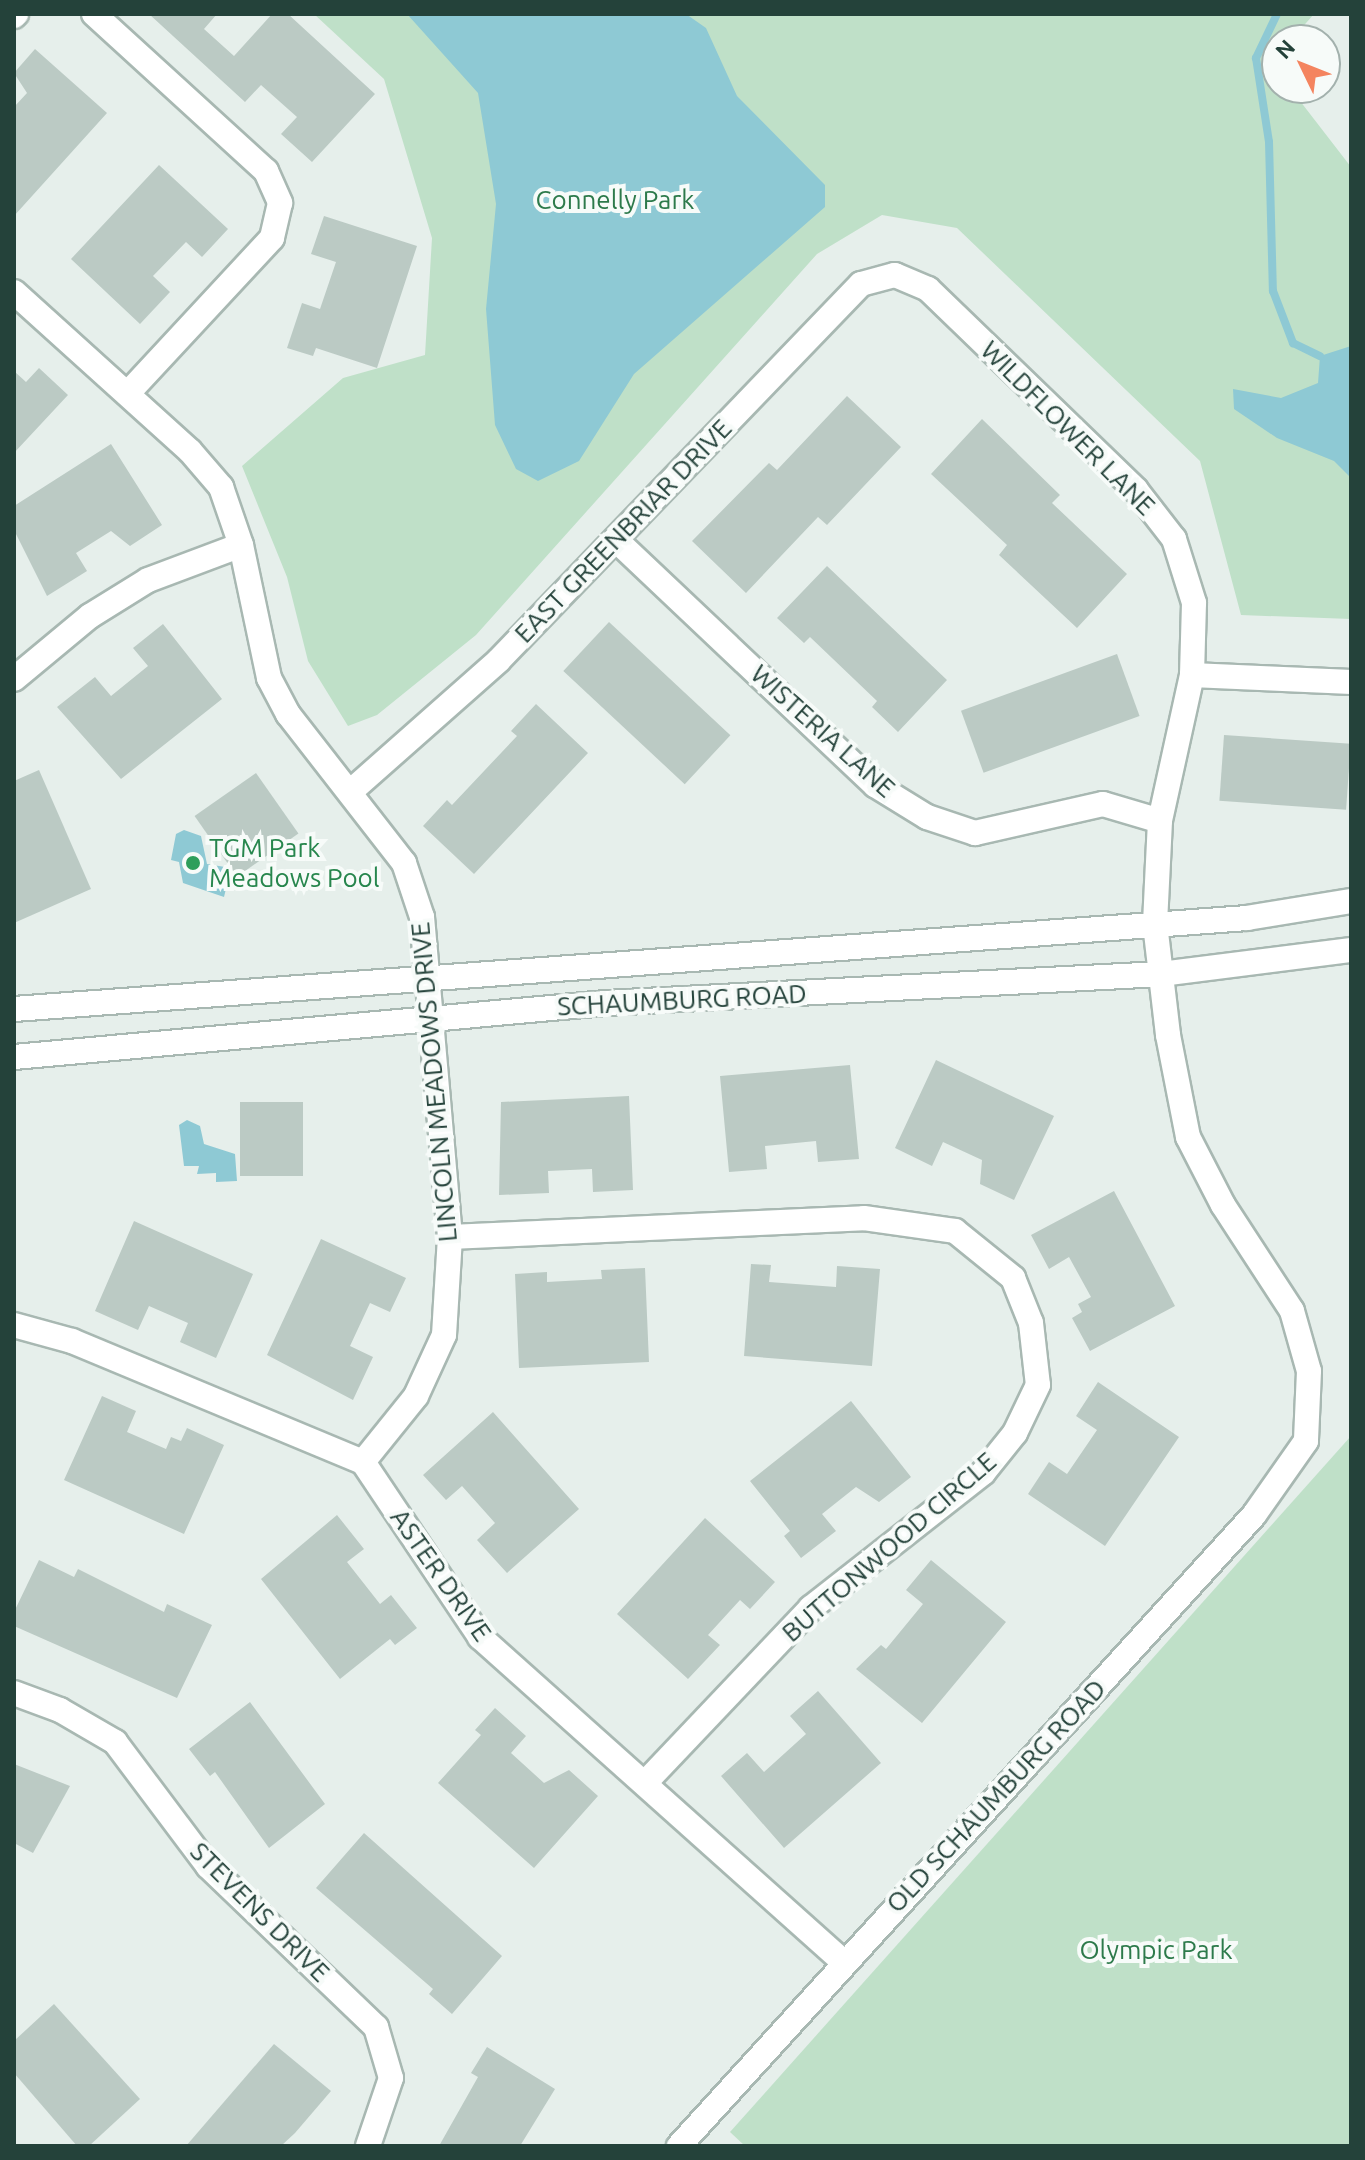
<!DOCTYPE html>
<html>
<head>
<meta charset="utf-8">
<style>
	body { margin:0 }
	#map { position:relative; width:1365px; height:2160px; overflow:hidden; background:#e6efeb; font-family:Ubuntu,sans-serif }
	div>[style] { position:absolute }
	[style*='--x'] { left:calc(var(--x)*1px); top:calc(var(--y)*1px); width:calc(var(--w)*1px); rotate:calc(var(--a)*1deg) }
	.green>* { inset:0; background:#bfe0c8 }
	.water>* { inset:0; background:#8ec9d4 }
	.stream>* { height:8px; margin:-4px; padding:0 4px; transform-origin:4px; border-radius:4px; background:#8ec9d4 }
	.building>* { inset:0; background:#bbcac4; transform-origin:0 0 }
	.roads { filter:drop-shadow(2px 0 #a8b8b2) drop-shadow(-2px 0 #a8b8b2) drop-shadow(0 2px #a8b8b2) drop-shadow(0 -2px #a8b8b2) }
	.street>* { height:24px; margin:-12px; padding:0 12px; transform-origin:12px; border-radius:12px; background:#fff }
	.secondary>* { height:24px; margin:-12px; padding:0 12px; transform-origin:12px; border-radius:12px; background:#fff }
	.dots>* { width:22px; height:22px; translate:-50% -50%; box-sizing:border-box; border:4px solid #f7fbf9; border-radius:50% }
	span { translate:-50% -50%; white-space:nowrap; text-align:center; line-height:1.15; -webkit-text-stroke:8px #f7fbf9; paint-order:stroke }
	.park-label { font-size:26px; color:#2d7a4b }
	.street-label { font-size:26px; color:#24423a }
	.leisure-label { font-size:26px; color:#27864d }
	.left { translate:0 -50%; text-align:left }
	.frame { position:absolute; inset:0; border:16px solid #24423a; pointer-events:none }
	.north { position:absolute; left:1261px; top:24px; width:80px; height:80px; box-sizing:border-box; background:#f7fbf9; border:2px solid #a3b1ad; border-radius:50%; rotate:313deg; font-size:22px; font-weight:700; line-height:32px; text-align:center; color:#24423a }
	.north::after { content:''; display:block; margin:auto; width:28px; height:36px; background:#f4845f; clip-path:polygon(50% 0,100% 100%,50% 72%,0 100%) }
</style>
</head>
<body>
<div id="map">
	<div class="green">
		<i style="clip-path:polygon(314px 14px,1314px 14px,1291px 40px,1277px 40px,1271px 64px,1277px 88px,1290px 88px,1351px 167px,1351px 619px,1241px 615px,1200px 461px,957px 228px,882px 215px,817px 254px,476px 635px,377px 715px,348px 726px,308px 661px,287px 577px,242px 466px,343px 378px,425px 355px,432px 238px,384px 79px)"></i>
		<i style="clip-path:polygon(1351px 1436px,1351px 2146px,745px 2146px,730px 2132px)"></i>
	</div>
	<div class="water">
		<i style="clip-path:polygon(407px 14px,686px 14px,706px 28px,737px 96px,825px 185px,825px 207px,634px 374px,579px 461px,538px 481px,516px 469px,495px 425px,486px 309px,496px 204px,478px 93px)"></i>
		<i style="clip-path:polygon(1351px 346px,1351px 478px,1334px 461px,1277px 438px,1234px 409px,1233px 389px,1281px 398px,1318px 383px,1320px 356px)"></i>
		<i style="clip-path:polygon(184px 830px,201px 836px,207px 864px,231px 868px,224px 897px,183px 883px,179px 862px,171px 860px,176px 834px)"></i>
		<i style="clip-path:polygon(187px 1120px,200px 1126px,204px 1144px,235px 1154px,237px 1181px,216px 1182px,216px 1173px,197px 1174px,199px 1166px,184px 1166px,179px 1125px)"></i>
	</div>
	<div class="stream">
		<i style="--x:1277;--y:14;--w:49;--a:115.5"></i>
		<i style="--x:1256;--y:58;--w:85;--a:81.2"></i>
		<i style="--x:1269;--y:142;--w:149;--a:88.5"></i>
		<i style="--x:1273;--y:291;--w:56;--a:69"></i>
		<i style="--x:1293;--y:343;--w:30;--a:26"></i>
	</div>
	<div class="building">
		<i style="clip-path:polygon(149px 14px,217px 14px,204px 29px,234px 56px,272px 14px,288px 14px,375px 94px,312px 162px,281px 134px,297px 117px,261px 85px,245px 102px)"></i>
		<i style="clip-path:polygon(35px 49px,107px 113px,14px 216px,14px 107px,27px 93px,14px 73px)"></i>
		<i style="clip-path:polygon(159px 165px,228px 229px,202px 257px,186px 242px,153px 276px,170px 292px,140px 324px,71px 259px)"></i>
		<i style="clip-path:polygon(324px 216px,417px 246px,377px 368px,316px 348px,313px 356px,287px 348px,302px 303px,320px 309px,336px 262px,311px 254px)"></i>
		<i style="clip-path:polygon(39px 368px,68px 395px,14px 453px,14px 371px,26px 382px)"></i>
		<i style="clip-path:polygon(847px 396px,901px 447px,827px 525px,818px 517px,746px 593px,692px 541px,769px 463px,777px 470px)"></i>
		<i style="clip-path:polygon(982px 419px,1060px 495px,1052px 503px,1127px 574px,1077px 628px,999px 555px,1007px 545px,931px 474px)"></i>
		<i style="clip-path:polygon(111px 444px,162px 525px,130px 546px,111px 531px,76px 553px,87px 571px,47px 596px,14px 530px,14px 506px)"></i>
		<i style="clip-path:polygon(827px 566px,947px 680px,898px 732px,872px 707px,877px 701px,810px 637px,804px 643px,777px 618px)"></i>
		<i style="left:609px;top:622px;width:166px;height:67px;rotate:43deg"></i>
		<i style="clip-path:polygon(163px 624px,222px 699px,121px 779px,57px 707px,95px 677px,111px 696px,148px 666px,133px 648px)"></i>
		<i style="left:1117px;top:654px;width:66px;height:166px;rotate:70deg"></i>
		<i style="clip-path:polygon(536px 704px,588px 753px,474px 874px,423px 826px,447px 800px,452px 805px,517px 736px,511px 731px)"></i>
		<i style="left:1224px;top:735px;width:127px;height:66px;rotate:4deg"></i>
		<i style="clip-path:polygon(39px 770px,91px 889px,14px 923px,14px 781px)"></i>
		<i style="left:256px;top:773px;width:74px;height:75px;rotate:55deg"></i>
		<i style="clip-path:polygon(936px 1060px,1054px 1116px,1014px 1200px,980px 1184px,982px 1160px,943px 1142px,932px 1166px,895px 1148px)"></i>
		<i style="clip-path:polygon(850px 1065px,859px 1159px,818px 1162px,816px 1141px,765px 1146px,767px 1169px,729px 1172px,720px 1076px)"></i>
		<i style="clip-path:polygon(629px 1096px,633px 1190px,593px 1192px,592px 1169px,548px 1171px,549px 1193px,499px 1195px,501px 1102px)"></i>
		<i style="left:240px;top:1102px;width:63px;height:74px"></i>
		<i style="clip-path:polygon(1114px 1191px,1175px 1306px,1090px 1351px,1072px 1318px,1082px 1312px,1078px 1304px,1091px 1297px,1069px 1257px,1049px 1269px,1031px 1235px)"></i>
		<i style="clip-path:polygon(134px 1221px,253px 1274px,216px 1358px,180px 1342px,188px 1323px,149px 1306px,138px 1330px,95px 1311px)"></i>
		<i style="clip-path:polygon(321px 1239px,406px 1278px,390px 1312px,370px 1303px,350px 1346px,373px 1357px,353px 1400px,267px 1355px)"></i>
		<i style="clip-path:polygon(751px 1264px,771px 1265px,769px 1282px,836px 1287px,837px 1266px,880px 1269px,872px 1366px,744px 1356px)"></i>
		<i style="clip-path:polygon(645px 1268px,649px 1362px,519px 1368px,515px 1274px,547px 1272px,547px 1282px,602px 1279px,601px 1270px)"></i>
		<i style="clip-path:polygon(1098px 1382px,1179px 1437px,1105px 1546px,1028px 1494px,1049px 1462px,1067px 1474px,1097px 1430px,1076px 1416px)"></i>
		<i style="clip-path:polygon(102px 1396px,136px 1411px,127px 1432px,166px 1449px,171px 1437px,181px 1441px,187px 1428px,224px 1445px,184px 1534px,64px 1480px)"></i>
		<i style="clip-path:polygon(851px 1401px,911px 1477px,879px 1502px,856px 1487px,822px 1514px,836px 1531px,801px 1558px,784px 1536px,790px 1531px,750px 1481px)"></i>
		<i style="clip-path:polygon(493px 1412px,579px 1509px,507px 1573px,477px 1540px,495px 1523px,462px 1486px,446px 1500px,423px 1475px)"></i>
		<i style="clip-path:polygon(337px 1515px,364px 1549px,347px 1562px,380px 1604px,391px 1595px,417px 1628px,395px 1645px,390px 1639px,340px 1679px,261px 1579px)"></i>
		<i style="clip-path:polygon(705px 1518px,775px 1582px,750px 1609px,740px 1600px,708px 1635px,720px 1645px,688px 1679px,617px 1614px)"></i>
		<i style="clip-path:polygon(39px 1560px,74px 1577px,78px 1569px,164px 1612px,167px 1604px,212px 1625px,177px 1698px,14px 1626px,14px 1612px)"></i>
		<i style="clip-path:polygon(931px 1560px,1006px 1622px,922px 1723px,856px 1669px,881px 1645px,886px 1649px,923px 1604px,906px 1590px)"></i>
		<i style="clip-path:polygon(818px 1691px,881px 1763px,784px 1848px,721px 1776px,747px 1753px,764px 1772px,806px 1734px,790px 1716px)"></i>
		<i style="clip-path:polygon(250px 1702px,325px 1804px,269px 1848px,215px 1772px,210px 1776px,189px 1749px)"></i>
		<i style="clip-path:polygon(495px 1708px,526px 1736px,511px 1753px,544px 1783px,569px 1770px,598px 1796px,534px 1868px,438px 1783px,481px 1735px,475px 1730px)"></i>
		<i style="clip-path:polygon(14px 1764px,70px 1786px,33px 1853px,14px 1843px)"></i>
		<i style="clip-path:polygon(364px 1833px,502px 1956px,452px 2014px,429px 1994px,433px 1989px,316px 1888px)"></i>
		<i style="clip-path:polygon(54px 2004px,140px 2099px,89px 2146px,77px 2146px,14px 2073px,14px 2041px)"></i>
		<i style="clip-path:polygon(274px 2044px,331px 2091px,295px 2133px,281px 2146px,186px 2146px)"></i>
		<i style="clip-path:polygon(487px 2047px,555px 2089px,520px 2146px,439px 2146px,478px 2077px,471px 2073px)"></i>
	</div>
	<div class="roads">
		<div class="street">
			<i style="--x:94;--y:14;--w:233;--a:42.4"></i>
			<i style="--x:266;--y:171;--w:35;--a:66"></i>
			<i style="--x:280;--y:203;--w:36;--a:103"></i>
			<i style="--x:272;--y:238;--w:212;--a:132.9"></i>
			<i style="--x:14;--y:16;--w:3;--a:-45"></i>
			<i style="--x:14;--y:292;--w:237;--a:42.1"></i>
			<i style="--x:190;--y:451;--w:48;--a:49.3"></i>
			<i style="--x:221;--y:487;--w:61;--a:71"></i>
			<i style="--x:241;--y:545;--w:136;--a:78.1"></i>
			<i style="--x:269;--y:678;--w:41;--a:62.2"></i>
			<i style="--x:288;--y:714;--w:189;--a:52.1"></i>
			<i style="--x:404;--y:863;--w:57;--a:71.6"></i>
			<i style="--x:422;--y:917;--w:321;--a:85"></i>
			<i style="--x:450;--y:1237;--w:98;--a:93.5"></i>
			<i style="--x:444;--y:1335;--w:67;--a:114.7"></i>
			<i style="--x:416;--y:1396;--w:85;--a:128.8"></i>
			<i style="--x:616;--y:540;--w:357;--a:43.4"></i>
			<i style="--x:875;--y:785;--w:61;--a:31.6"></i>
			<i style="--x:927;--y:817;--w:51;--a:18.4"></i>
			<i style="--x:975;--y:833;--w:131;--a:-12.8"></i>
			<i style="--x:1103;--y:804;--w:59;--a:16.6"></i>
			<i style="--x:1192;--y:675;--w:159;--a:2.5"></i>
			<i style="--x:14;--y:679;--w:99;--a:-39.7"></i>
			<i style="--x:90;--y:616;--w:68;--a:-31.8"></i>
			<i style="--x:148;--y:580;--w:99;--a:-20.6"></i>
			<i style="--x:350;--y:792;--w:199;--a:-41.5"></i>
			<i style="--x:499;--y:660;--w:522;--a:-46.09"></i>
			<i style="--x:861;--y:284;--w:35;--a:-15"></i>
			<i style="--x:895;--y:275;--w:36;--a:23"></i>
			<i style="--x:928;--y:289;--w:289;--a:44"></i>
			<i style="--x:1136;--y:490;--w:62;--a:52.2"></i>
			<i style="--x:1174;--y:539;--w:67;--a:72.6"></i>
			<i style="--x:1194;--y:603;--w:72;--a:91.6"></i>
			<i style="--x:1192;--y:675;--w:149;--a:102.4"></i>
			<i style="--x:1160;--y:821;--w:103;--a:92.8"></i>
			<i style="--x:1155;--y:924;--w:112;--a:83.3"></i>
			<i style="--x:1168;--y:1035;--w:104;--a:78.9"></i>
			<i style="--x:1188;--y:1137;--w:76;--a:62.8"></i>
			<i style="--x:1223;--y:1205;--w:126;--a:56.9"></i>
			<i style="--x:1292;--y:1311;--w:62;--a:74.2"></i>
			<i style="--x:1309;--y:1371;--w:70;--a:92.5"></i>
			<i style="--x:1306;--y:1441;--w:90;--a:125.1"></i>
			<i style="--x:1254;--y:1515;--w:854;--a:132.34"></i>
			<i style="--x:450;--y:1237;--w:414;--a:-2.6"></i>
			<i style="--x:864;--y:1218;--w:92;--a:8.1"></i>
			<i style="--x:955;--y:1231;--w:75;--a:39"></i>
			<i style="--x:1013;--y:1278;--w:48;--a:68.2"></i>
			<i style="--x:1031;--y:1323;--w:62;--a:83.6"></i>
			<i style="--x:1038;--y:1385;--w:53;--a:115.6"></i>
			<i style="--x:1015;--y:1433;--w:51;--a:128.7"></i>
			<i style="--x:983;--y:1473;--w:219;--a:141.9"></i>
			<i style="--x:811;--y:1608;--w:241;--a:133.5"></i>
			<i style="--x:14;--y:1325;--w:60;--a:15.4"></i>
			<i style="--x:72;--y:1341;--w:315;--a:22.6"></i>
			<i style="--x:363;--y:1462;--w:211;--a:56.2"></i>
			<i style="--x:480;--y:1637;--w:488;--a:41.8"></i>
			<i style="--x:14;--y:1693;--w:49;--a:20.3"></i>
			<i style="--x:60;--y:1710;--w:64;--a:30.2"></i>
			<i style="--x:115;--y:1742;--w:155;--a:53.1"></i>
			<i style="--x:208;--y:1866;--w:233;--a:43.8"></i>
			<i style="--x:376;--y:2027;--w:53;--a:73.6"></i>
			<i style="--x:391;--y:2078;--w:72;--a:108.7"></i>
		</div>
		<div class="secondary">
			<i style="--x:14;--y:1009;--w:1236;--a:-4.22"></i>
			<i style="--x:1247;--y:918;--w:105;--a:-9.3"></i>
			<i style="--x:14;--y:1057;--w:594;--a:-5.21"></i>
			<i style="--x:606;--y:1003;--w:556;--a:-2.99"></i>
			<i style="--x:1161;--y:974;--w:192;--a:-7.2"></i>
		</div>
	</div>
	<div class="dots">
		<i style="left:193px;top:863px;background:#2e9e5b"></i>
	</div>
	<div class="park-label">
		<span style="left:615px;top:200px">Connelly Park</span>
		<span style="left:1156px;top:1950px">Olympic Park</span>
	</div>
	<div class="street-label">
		<span style="left:1068px;top:428px;rotate:45deg">WILDFLOWER LANE</span>
		<span style="left:623px;top:531px;rotate:-46deg">EAST GREENBRIAR DRIVE</span>
		<span style="left:823px;top:731px;rotate:42deg">WISTERIA LANE</span>
		<span style="left:682px;top:1000px;rotate:-3deg">SCHAUMBURG ROAD</span>
		<span style="left:434px;top:1082px;rotate:-95deg">LINCOLN MEADOWS DRIVE</span>
		<span style="left:889px;top:1547px;rotate:-41deg">BUTTONWOOD CIRCLE</span>
		<span style="left:441px;top:1575px;rotate:55deg">ASTER DRIVE</span>
		<span style="left:996px;top:1796px;rotate:-47deg">OLD SCHAUMBURG ROAD</span>
		<span style="left:260px;top:1912px;rotate:45deg">STEVENS DRIVE</span>
	</div>
	<div class="leisure-label">
		<span class="left" style="left:209px;top:863px">TGM Park<br>Meadows Pool</span>
	</div>
	<div class="frame"></div>
	<div class="north">N</div>
</div>
</body>
</html>
